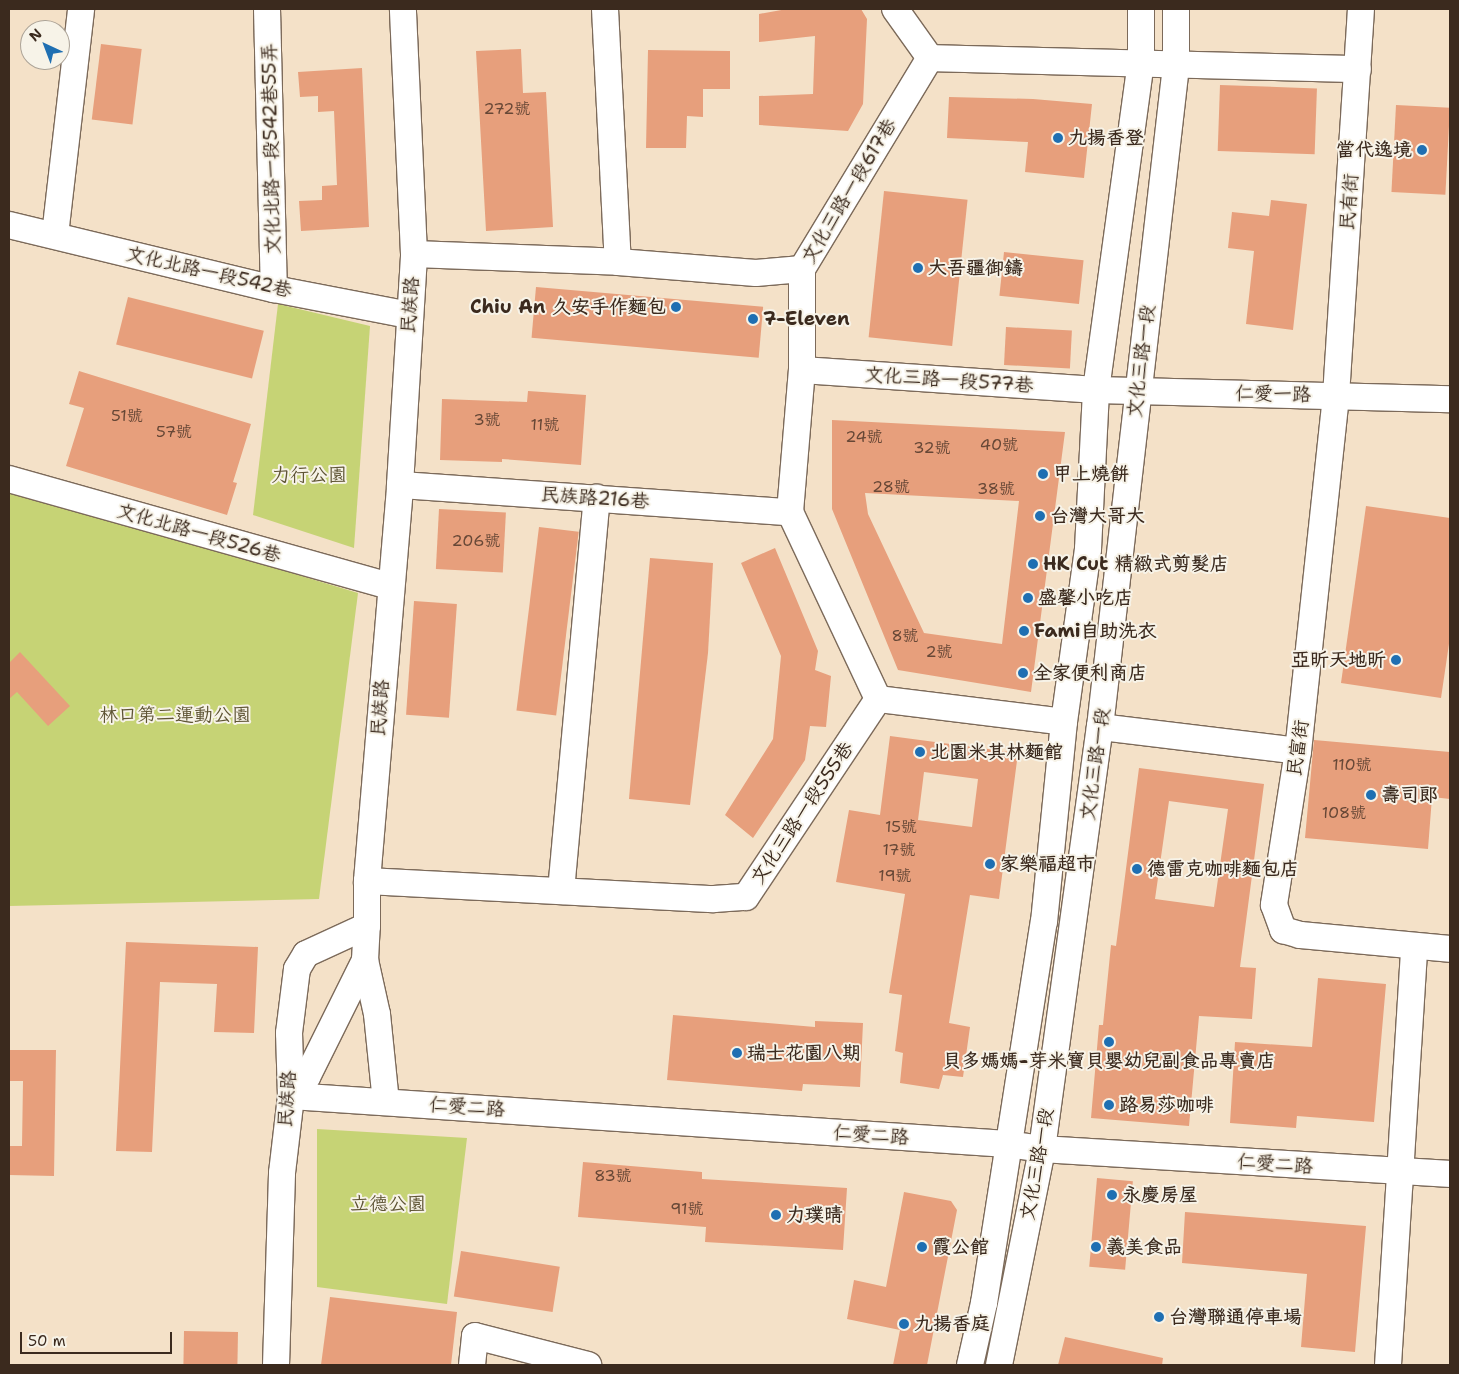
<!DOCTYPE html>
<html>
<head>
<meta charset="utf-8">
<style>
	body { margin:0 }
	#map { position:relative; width:1459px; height:1374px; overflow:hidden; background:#f4e1c8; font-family:"Shantell Sans","LXGW WenKai TC",sans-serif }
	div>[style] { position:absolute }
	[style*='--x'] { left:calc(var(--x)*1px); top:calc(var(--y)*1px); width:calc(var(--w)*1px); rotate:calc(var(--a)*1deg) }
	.green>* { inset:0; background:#c6d375 }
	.building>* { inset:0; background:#e79f7c; transform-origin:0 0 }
	.roads { filter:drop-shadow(1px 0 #7c6a5a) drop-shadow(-1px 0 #7c6a5a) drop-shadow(0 1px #7c6a5a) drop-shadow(0 -1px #7c6a5a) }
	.minor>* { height:26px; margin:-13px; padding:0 13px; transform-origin:13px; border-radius:13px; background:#fff }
	.dots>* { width:14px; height:14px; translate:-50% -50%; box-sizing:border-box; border:2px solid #f7f3e8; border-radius:50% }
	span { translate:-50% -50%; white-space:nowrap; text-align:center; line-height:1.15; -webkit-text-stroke:4px #f7f3e8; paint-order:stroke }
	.number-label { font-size:16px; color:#664736 }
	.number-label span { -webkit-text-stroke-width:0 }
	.poi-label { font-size:19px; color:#3b2a1e; font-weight:700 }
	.left { translate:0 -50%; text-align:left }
	.right { translate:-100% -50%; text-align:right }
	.street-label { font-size:19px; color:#3b2a1e }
	.park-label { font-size:19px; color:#5e5434 }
	.frame { position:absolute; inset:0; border:10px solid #3b2a1e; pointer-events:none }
	.north { position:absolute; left:20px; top:20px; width:50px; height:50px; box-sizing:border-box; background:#f7f3e8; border:1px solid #aca397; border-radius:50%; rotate:317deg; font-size:14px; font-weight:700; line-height:20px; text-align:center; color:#3b2a1e }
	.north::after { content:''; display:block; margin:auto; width:18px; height:22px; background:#1f6fb2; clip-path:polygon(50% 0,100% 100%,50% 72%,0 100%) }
	.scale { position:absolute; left:20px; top:1332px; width:152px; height:22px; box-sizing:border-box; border:2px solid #3b2a1e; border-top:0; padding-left:6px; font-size:15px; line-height:18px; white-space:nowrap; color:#3b2a1e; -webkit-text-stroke:4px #f7f3e8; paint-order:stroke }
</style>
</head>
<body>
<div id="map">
	<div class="green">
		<i style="clip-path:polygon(278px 304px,370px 326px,354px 548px,253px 515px)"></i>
		<i style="clip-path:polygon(9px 488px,358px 593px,319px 899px,9px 906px)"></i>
		<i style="clip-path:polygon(317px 1129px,467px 1138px,447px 1304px,317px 1287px)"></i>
	</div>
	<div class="building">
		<i style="clip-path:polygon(787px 9px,861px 9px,867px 19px,863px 104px,848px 131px,759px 125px,759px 96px,813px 94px,815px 36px,759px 42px,759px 14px)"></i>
		<i style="left:101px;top:44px;width:41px;height:76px;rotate:7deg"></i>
		<i style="clip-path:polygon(521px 49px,523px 93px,546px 92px,553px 227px,486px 231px,476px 51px)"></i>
		<i style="clip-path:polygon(648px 50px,730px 51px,730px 89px,703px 89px,703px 117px,687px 116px,686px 148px,646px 148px)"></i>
		<i style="clip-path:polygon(362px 68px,369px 227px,301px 231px,299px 201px,322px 200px,322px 186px,337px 185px,334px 111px,318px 112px,318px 96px,300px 97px,298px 72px)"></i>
		<i style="left:1220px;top:85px;width:97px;height:66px;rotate:2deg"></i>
		<i style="clip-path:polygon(949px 97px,1033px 99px,1092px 104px,1084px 178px,1025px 172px,1028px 142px,947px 138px)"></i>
		<i style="left:1396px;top:105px;width:54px;height:87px;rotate:3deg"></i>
		<i style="left:884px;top:191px;width:84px;height:147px;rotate:6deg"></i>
		<i style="clip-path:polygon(1271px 200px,1307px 204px,1293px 330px,1246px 324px,1254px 251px,1228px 248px,1232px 212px,1269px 216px)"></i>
		<i style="left:1004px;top:252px;width:80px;height:44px;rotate:6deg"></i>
		<i style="left:536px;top:287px;width:228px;height:51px;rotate:5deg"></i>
		<i style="left:128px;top:297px;width:140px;height:49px;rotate:14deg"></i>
		<i style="left:1006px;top:327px;width:66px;height:38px;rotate:3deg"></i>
		<i style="clip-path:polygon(79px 371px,251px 424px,233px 482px,237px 483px,227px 515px,66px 466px,84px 408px,69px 404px)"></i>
		<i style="clip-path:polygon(528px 391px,586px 395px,581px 465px,502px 459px,502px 462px,440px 460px,442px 399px,527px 402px)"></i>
		<i style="clip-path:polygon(evenodd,832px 420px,1065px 432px,1031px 692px,898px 670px,832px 509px,832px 420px,865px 493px,1019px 501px,1002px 644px,924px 633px,868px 514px,865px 493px)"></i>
		<i style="clip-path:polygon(1366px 506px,1450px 518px,1450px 637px,1441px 698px,1341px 683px)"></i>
		<i style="left:439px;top:509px;width:67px;height:60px;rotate:3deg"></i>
		<i style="left:539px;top:527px;width:40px;height:185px;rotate:7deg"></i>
		<i style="clip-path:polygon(775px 548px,818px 651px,815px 670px,831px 676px,826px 727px,810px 726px,805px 760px,753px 838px,725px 815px,773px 739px,781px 656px,741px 563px)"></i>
		<i style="clip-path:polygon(650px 558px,713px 563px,708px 653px,690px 805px,629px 799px)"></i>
		<i style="left:414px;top:601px;width:43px;height:114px;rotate:4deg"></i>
		<i style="clip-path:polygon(20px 652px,70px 706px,48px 726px,17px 692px,9px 699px,9px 663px)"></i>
		<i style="clip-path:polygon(evenodd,890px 736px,1018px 753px,999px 899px,970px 895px,949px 1023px,970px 1027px,963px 1077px,943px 1075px,939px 1089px,900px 1083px,903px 1053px,895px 1051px,902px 995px,889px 993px,905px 894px,836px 882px,849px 810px,880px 815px,890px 736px,924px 772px,978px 779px,972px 827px,918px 820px,924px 772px)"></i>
		<i style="clip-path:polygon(1314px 740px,1450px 752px,1450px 799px,1432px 797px,1428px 849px,1305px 838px)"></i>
		<i style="clip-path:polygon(evenodd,1139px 768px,1264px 784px,1240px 967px,1256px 968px,1252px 1019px,1199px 1016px,1189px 1126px,1091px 1118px,1099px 1025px,1103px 1025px,1111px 945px,1116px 946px,1139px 768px,1169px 801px,1228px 809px,1214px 907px,1155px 899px,1169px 801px)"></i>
		<i style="clip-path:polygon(126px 942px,258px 947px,254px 1033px,214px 1032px,217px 984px,160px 982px,152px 1152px,116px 1151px)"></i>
		<i style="clip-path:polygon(1318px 978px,1386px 984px,1374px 1122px,1297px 1116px,1296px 1128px,1230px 1123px,1235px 1042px,1312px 1047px)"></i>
		<i style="clip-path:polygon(673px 1015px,815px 1027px,815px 1021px,863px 1023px,860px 1087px,803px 1084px,802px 1091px,667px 1080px)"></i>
		<i style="clip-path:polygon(9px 1050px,56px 1050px,54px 1176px,9px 1175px,9px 1146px,22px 1146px,23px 1081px,9px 1081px)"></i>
		<i style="clip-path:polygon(583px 1162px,702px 1172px,702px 1179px,847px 1188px,843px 1250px,705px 1242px,706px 1227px,578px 1217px)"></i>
		<i style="left:1097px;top:1178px;width:36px;height:89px;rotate:5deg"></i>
		<i style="clip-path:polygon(904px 1192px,951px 1201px,957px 1210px,927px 1365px,893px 1365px,900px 1330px,847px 1319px,854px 1280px,886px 1287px)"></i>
		<i style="clip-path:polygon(1185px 1212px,1366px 1226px,1355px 1352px,1301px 1347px,1307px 1274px,1182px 1263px)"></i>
		<i style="left:461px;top:1251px;width:100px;height:46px;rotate:9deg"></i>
		<i style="clip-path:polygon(330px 1297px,457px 1312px,451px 1365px,321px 1365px)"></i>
		<i style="left:184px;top:1331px;width:54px;height:34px;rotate:1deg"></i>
		<i style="clip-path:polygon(1065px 1337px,1163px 1358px,1162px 1365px,1058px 1365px)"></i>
	</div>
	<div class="roads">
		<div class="minor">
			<i style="--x:267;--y:9;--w:280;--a:88.6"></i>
			<i style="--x:605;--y:9;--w:253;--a:87.1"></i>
			<i style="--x:1361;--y:9;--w:388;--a:93.7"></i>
			<i style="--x:1336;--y:396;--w:357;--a:96.1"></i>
			<i style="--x:1298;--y:751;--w:156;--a:98.9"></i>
			<i style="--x:1274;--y:905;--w:27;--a:70"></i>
			<i style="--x:1283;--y:930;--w:18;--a:16"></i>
			<i style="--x:1300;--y:935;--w:151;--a:5.3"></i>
			<i style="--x:930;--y:58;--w:428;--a:1.5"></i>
			<i style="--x:9;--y:225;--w:273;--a:13.6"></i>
			<i style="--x:274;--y:289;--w:137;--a:10.9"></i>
			<i style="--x:55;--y:235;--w:227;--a:-83.4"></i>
			<i style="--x:414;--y:254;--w:204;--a:2.2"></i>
			<i style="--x:618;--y:262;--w:138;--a:4.6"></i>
			<i style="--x:756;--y:273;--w:46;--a:-5"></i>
			<i style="--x:802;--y:269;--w:247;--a:-58.8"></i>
			<i style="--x:930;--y:58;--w:60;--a:-125.5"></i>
			<i style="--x:802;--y:370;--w:295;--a:3.9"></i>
			<i style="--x:1096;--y:390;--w:354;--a:1.5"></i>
			<i style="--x:9;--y:479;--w:396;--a:15.7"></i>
			<i style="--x:400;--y:485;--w:391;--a:4"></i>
			<i style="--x:790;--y:512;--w:143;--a:-85.2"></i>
			<i style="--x:802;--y:370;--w:101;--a:-90"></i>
			<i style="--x:790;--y:512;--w:207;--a:64.8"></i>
			<i style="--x:1100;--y:727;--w:199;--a:6.9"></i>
			<i style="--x:367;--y:881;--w:347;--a:3"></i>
			<i style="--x:714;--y:899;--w:32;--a:-4"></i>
			<i style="--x:746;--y:897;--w:238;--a:-56.3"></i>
			<i style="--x:878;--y:699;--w:187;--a:7"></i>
			<i style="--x:561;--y:891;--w:395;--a:-84.8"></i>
			<i style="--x:365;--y:960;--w:55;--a:77.5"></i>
			<i style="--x:377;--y:1014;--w:88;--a:84.2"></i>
			<i style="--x:291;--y:1096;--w:718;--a:3.84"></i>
			<i style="--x:1007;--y:1144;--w:35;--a:8"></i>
			<i style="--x:1042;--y:1149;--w:409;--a:3.5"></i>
			<i style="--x:291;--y:1096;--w:25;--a:-50"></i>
			<i style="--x:307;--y:1077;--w:131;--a:-63.6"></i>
			<i style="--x:365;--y:960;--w:34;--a:-87"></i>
			<i style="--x:276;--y:1365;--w:192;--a:-88.2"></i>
			<i style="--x:282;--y:1173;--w:78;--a:-83.3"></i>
			<i style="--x:291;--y:1096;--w:63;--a:-91.8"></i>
			<i style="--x:289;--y:1033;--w:64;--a:-82.9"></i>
			<i style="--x:297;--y:969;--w:17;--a:-59"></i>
			<i style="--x:306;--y:954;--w:67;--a:-24.7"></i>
			<i style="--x:367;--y:926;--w:45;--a:-90"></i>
			<i style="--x:367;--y:881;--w:397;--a:-85.2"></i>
			<i style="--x:400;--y:485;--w:231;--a:-86.5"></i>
			<i style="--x:414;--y:254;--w:245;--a:-92.6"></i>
			<i style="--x:472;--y:1365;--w:29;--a:-84"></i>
			<i style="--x:475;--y:1336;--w:117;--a:14.4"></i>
			<i style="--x:970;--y:1365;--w:64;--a:-77.3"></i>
			<i style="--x:984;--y:1303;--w:386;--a:-81.1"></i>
			<i style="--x:1044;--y:922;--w:201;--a:-84.3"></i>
			<i style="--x:1064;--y:722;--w:175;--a:-82.1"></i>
			<i style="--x:1088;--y:549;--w:159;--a:-87.1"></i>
			<i style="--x:1096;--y:390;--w:330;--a:-82.2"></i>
			<i style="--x:1141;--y:63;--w:54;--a:-90"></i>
			<i style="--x:999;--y:1365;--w:220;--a:-78.7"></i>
			<i style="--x:1042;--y:1149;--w:426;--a:-82.2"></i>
			<i style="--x:1100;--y:727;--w:665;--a:-83.44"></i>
			<i style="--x:1176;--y:66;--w:57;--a:-90"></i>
			<i style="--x:1388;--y:1365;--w:419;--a:-86.4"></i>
		</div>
	</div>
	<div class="dots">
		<i style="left:1058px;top:138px;background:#1f6fb2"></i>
		<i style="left:1422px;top:150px;background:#1f6fb2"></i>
		<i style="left:918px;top:268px;background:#1f6fb2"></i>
		<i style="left:676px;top:307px;background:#1f6fb2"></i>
		<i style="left:753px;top:319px;background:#1f6fb2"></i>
		<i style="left:1043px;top:474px;background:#1f6fb2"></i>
		<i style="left:1040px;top:516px;background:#1f6fb2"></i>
		<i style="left:1033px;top:564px;background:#1f6fb2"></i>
		<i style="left:1028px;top:598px;background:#1f6fb2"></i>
		<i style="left:1024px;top:631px;background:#1f6fb2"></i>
		<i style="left:1396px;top:660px;background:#1f6fb2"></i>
		<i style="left:1023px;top:673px;background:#1f6fb2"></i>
		<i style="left:920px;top:752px;background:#1f6fb2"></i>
		<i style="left:1371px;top:795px;background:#1f6fb2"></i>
		<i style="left:990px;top:864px;background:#1f6fb2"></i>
		<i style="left:1137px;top:869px;background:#1f6fb2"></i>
		<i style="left:1109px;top:1042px;background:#1f6fb2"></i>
		<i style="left:737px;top:1053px;background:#1f6fb2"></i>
		<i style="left:1109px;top:1105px;background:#1f6fb2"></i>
		<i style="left:1112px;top:1195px;background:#1f6fb2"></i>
		<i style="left:776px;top:1215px;background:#1f6fb2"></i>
		<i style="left:922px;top:1247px;background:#1f6fb2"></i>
		<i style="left:1096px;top:1247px;background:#1f6fb2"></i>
		<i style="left:1159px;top:1317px;background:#1f6fb2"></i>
		<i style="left:904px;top:1324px;background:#1f6fb2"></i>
	</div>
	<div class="number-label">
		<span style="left:507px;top:109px">272號</span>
		<span style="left:127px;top:416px">51號</span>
		<span style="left:487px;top:420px">3號</span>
		<span style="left:545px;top:425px">11號</span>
		<span style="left:174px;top:432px">57號</span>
		<span style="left:864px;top:437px">24號</span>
		<span style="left:999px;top:445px">40號</span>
		<span style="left:932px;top:448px">32號</span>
		<span style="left:891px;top:487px">28號</span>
		<span style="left:996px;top:489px">38號</span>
		<span style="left:476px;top:541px">206號</span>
		<span style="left:905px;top:636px">8號</span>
		<span style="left:939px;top:652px">2號</span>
		<span style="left:1352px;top:765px">110號</span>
		<span style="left:1344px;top:813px">108號</span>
		<span style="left:901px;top:827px">15號</span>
		<span style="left:899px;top:850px">17號</span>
		<span style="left:895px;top:876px">19號</span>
		<span style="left:613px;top:1176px">83號</span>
		<span style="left:687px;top:1209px">91號</span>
	</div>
	<div class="poi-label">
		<span class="left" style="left:1068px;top:138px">九揚香登</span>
		<span class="right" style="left:1412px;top:150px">當代逸境</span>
		<span class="left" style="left:928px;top:268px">大吾疆御鑄</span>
		<span class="right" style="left:666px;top:307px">Chiu An 久安手作麵包</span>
		<span class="left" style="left:763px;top:319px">7-Eleven</span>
		<span class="left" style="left:1053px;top:474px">甲上燒餅</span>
		<span class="left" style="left:1050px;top:516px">台灣大哥大</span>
		<span class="left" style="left:1043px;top:564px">HK Cut 精緻式剪髮店</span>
		<span class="left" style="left:1038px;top:598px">盛馨小吃店</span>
		<span class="left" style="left:1034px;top:631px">Fami自助洗衣</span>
		<span class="right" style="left:1386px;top:660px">亞昕天地昕</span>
		<span class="left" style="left:1033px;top:673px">全家便利商店</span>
		<span class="left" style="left:930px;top:752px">北園米其林麵館</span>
		<span class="left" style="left:1381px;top:795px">壽司郎</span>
		<span class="left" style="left:1000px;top:864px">家樂福超市</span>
		<span class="left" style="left:1147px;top:869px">德雷克咖啡麵包店</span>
		<span class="left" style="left:747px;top:1053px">瑞士花園八期</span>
		<span style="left:1109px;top:1061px">貝多媽媽-芽米寶貝嬰幼兒副食品專賣店</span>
		<span class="left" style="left:1119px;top:1105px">路易莎咖啡</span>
		<span class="left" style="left:1122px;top:1195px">永慶房屋</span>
		<span class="left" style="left:786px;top:1215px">力璞晴</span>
		<span class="left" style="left:932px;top:1247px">霞公館</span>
		<span class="left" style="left:1106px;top:1247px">義美食品</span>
		<span class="left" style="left:1169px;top:1317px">台灣聯通停車場</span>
		<span class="left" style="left:914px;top:1324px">九揚香庭</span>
	</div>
	<div class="street-label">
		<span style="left:271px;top:149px;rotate:-91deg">文化北路一段542巷55弄</span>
		<span style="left:849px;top:191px;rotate:-59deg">文化三路一段617巷</span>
		<span style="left:1349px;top:202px;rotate:-86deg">民有街</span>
		<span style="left:209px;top:272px;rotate:13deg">文化北路一段542巷</span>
		<span style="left:410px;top:305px;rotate:-86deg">民族路</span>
		<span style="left:1141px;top:361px;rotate:-83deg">文化三路一段</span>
		<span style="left:949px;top:380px;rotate:4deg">文化三路一段577巷</span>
		<span style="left:1273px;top:394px;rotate:1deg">仁愛一路</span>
		<span style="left:595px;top:498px;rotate:4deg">民族路216巷</span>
		<span style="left:199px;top:533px;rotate:16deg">文化北路一段526巷</span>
		<span style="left:380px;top:708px;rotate:-86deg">民族路</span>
		<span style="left:1298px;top:748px;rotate:-82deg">民富街</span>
		<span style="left:1095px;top:764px;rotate:-82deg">文化三路一段</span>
		<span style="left:802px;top:813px;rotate:-56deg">文化三路一段555巷</span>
		<span style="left:287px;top:1099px;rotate:-86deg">民族路</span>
		<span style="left:467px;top:1107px;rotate:4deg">仁愛二路</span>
		<span style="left:871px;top:1135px;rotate:4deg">仁愛二路</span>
		<span style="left:1037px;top:1164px;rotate:-80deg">文化三路一段</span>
		<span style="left:1275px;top:1164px;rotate:4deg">仁愛二路</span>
	</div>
	<div class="park-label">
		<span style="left:309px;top:475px">力行公園</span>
		<span style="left:175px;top:715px">林口第二運動公園</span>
		<span style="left:388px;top:1204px">立德公園</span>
	</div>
	<div class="frame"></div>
	<div class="north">N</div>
	<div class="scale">50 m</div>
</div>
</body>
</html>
